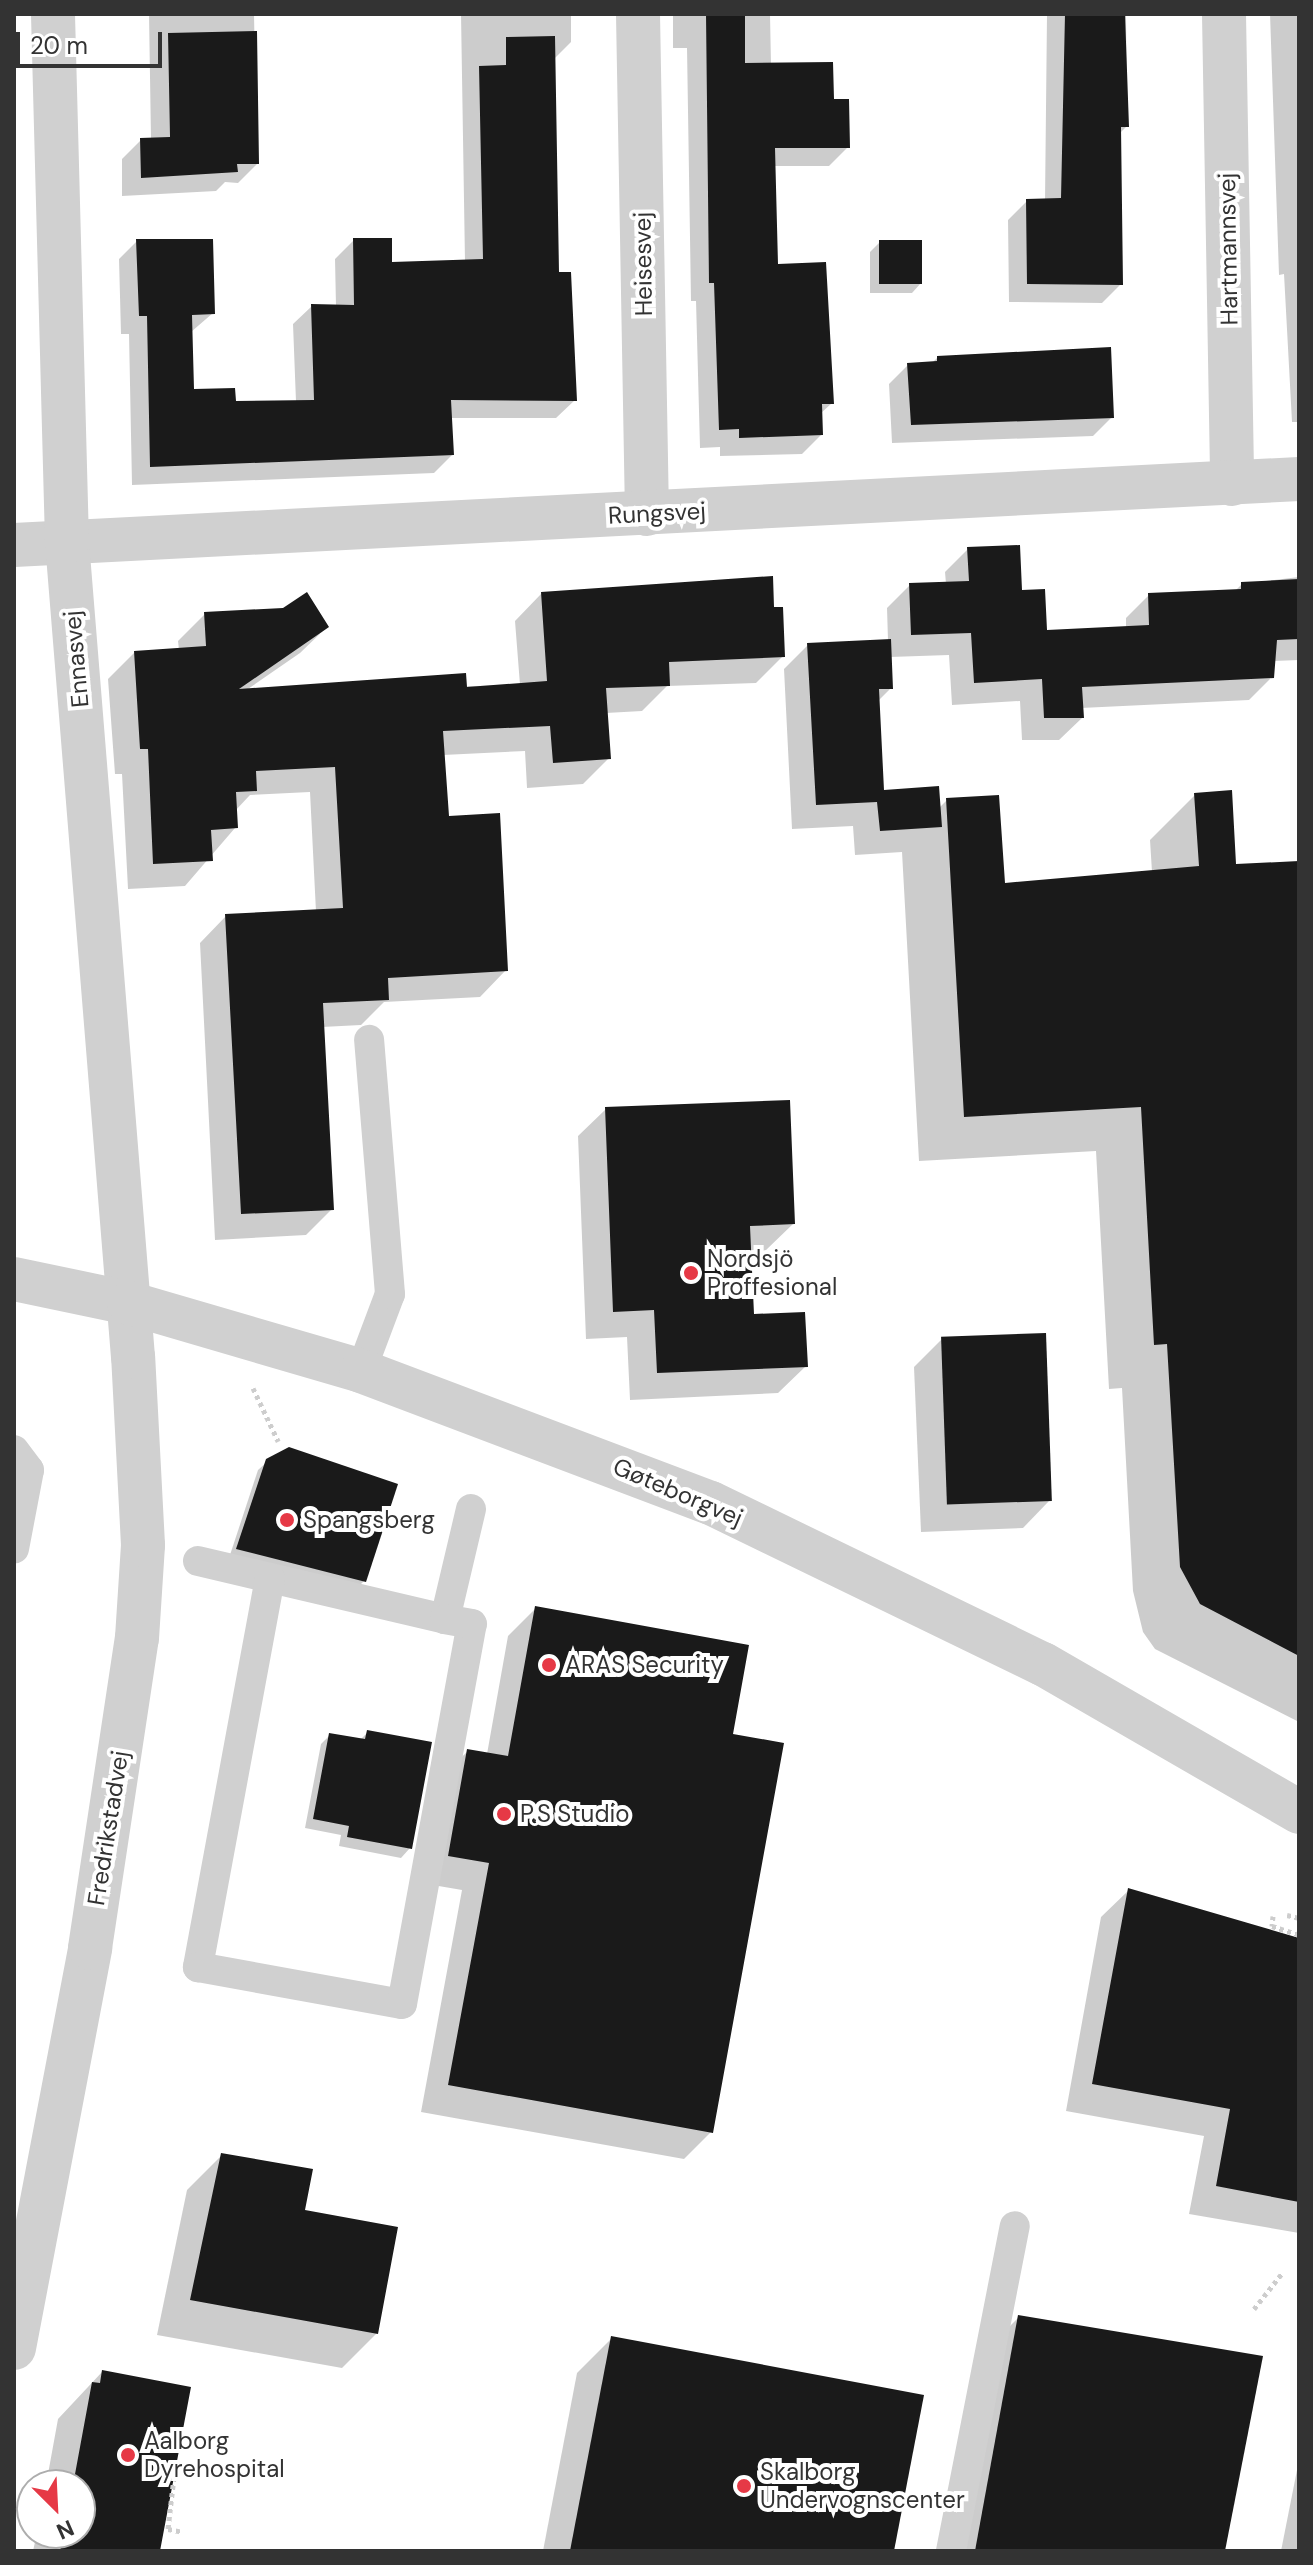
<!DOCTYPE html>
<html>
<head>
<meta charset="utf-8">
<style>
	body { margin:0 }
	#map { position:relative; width:1313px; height:2565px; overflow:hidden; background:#fff; font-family:"DM Sans",sans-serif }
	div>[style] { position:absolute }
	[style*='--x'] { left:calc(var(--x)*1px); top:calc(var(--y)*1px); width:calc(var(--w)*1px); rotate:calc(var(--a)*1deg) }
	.shadow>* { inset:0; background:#0003 }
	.building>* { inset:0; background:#1a1a1a; transform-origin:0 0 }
	.path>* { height:5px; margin-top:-2.5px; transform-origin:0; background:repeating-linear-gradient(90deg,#cdcdcd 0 4px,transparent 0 8px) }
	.service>* { height:30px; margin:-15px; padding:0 15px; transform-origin:15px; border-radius:15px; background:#d0d0d0 }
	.minor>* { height:44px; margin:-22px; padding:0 22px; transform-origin:22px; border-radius:22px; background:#d0d0d0 }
	.tertiary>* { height:44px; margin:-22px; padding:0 22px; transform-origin:22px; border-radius:22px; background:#d0d0d0 }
	.dots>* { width:22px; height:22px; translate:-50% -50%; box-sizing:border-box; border:4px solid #fff; border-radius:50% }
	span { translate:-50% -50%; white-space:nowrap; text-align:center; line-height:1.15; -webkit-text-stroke:8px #fff; paint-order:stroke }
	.street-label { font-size:24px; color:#333 }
	.poi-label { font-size:24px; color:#333 }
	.left { translate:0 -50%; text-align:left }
	.frame { position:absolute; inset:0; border:16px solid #333; pointer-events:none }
	.north { position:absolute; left:16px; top:2469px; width:80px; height:80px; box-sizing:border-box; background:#fff; border:2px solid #adadad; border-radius:50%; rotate:156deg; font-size:22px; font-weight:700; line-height:32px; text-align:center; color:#333 }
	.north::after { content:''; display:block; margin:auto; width:28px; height:36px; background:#e63946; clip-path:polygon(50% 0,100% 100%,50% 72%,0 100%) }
	.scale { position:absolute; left:16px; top:32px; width:146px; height:36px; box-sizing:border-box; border:4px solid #333; border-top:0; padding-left:10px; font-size:24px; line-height:28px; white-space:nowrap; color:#333; -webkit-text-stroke:6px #fff; paint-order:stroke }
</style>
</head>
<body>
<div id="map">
	<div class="shadow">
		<i style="clip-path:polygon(149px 14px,254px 14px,257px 164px,238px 183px,225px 182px,216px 191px,122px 196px,122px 159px,141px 140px,151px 140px)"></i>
		<i style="clip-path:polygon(461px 14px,571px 14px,571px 42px,553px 60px,557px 274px,575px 400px,556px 418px,450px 418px,452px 455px,434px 473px,132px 485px,129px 334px,121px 334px,119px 259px,137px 241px,213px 313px,191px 332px,192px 391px,234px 403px,296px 402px,293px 324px,312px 306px,336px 307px,335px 259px,354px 240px,390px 264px,465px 262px)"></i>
		<i style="clip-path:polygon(673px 14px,770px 14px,771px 65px,832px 101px,848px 147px,829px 166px,773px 166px,776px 266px,832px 403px,820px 414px,821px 435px,802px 454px,720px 456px,720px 447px,700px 448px,696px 301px,691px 301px,687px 48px,673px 48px)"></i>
		<i style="clip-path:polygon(1047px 14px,1126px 14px,1127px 126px,1119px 134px,1121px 284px,1102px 303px,1009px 302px,1008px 220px,1027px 201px,1045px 200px)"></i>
		<i style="clip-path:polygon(1270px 14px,1299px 14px,1299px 422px,1292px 422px,1284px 274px,1279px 275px)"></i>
		<i style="clip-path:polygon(880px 242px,921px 283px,912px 293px,870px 293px,870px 252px)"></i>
		<i style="clip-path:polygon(937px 358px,1112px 417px,1093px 436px,892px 443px,889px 384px,908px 365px,932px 363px)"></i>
		<i style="clip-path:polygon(968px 549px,1020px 592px,1045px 632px,1126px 628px,1126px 618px,1149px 595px,1234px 592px,1242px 584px,1299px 577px,1299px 660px,1274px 661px,1272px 677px,1249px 700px,1081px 708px,1082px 718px,1059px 740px,1022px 740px,1020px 701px,952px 705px,949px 655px,890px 657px,891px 688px,878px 701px,882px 792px,938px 809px,947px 800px,1004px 885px,1152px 872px,1150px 840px,1195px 795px,1234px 866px,1299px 863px,1299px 1722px,1155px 1649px,1143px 1632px,1133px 1591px,1122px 1388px,1109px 1389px,1096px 1151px,919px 1161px,902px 852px,855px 855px,853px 826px,792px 829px,784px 669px,808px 645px,888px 641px,887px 608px,910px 585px,946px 584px,945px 572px)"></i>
		<i style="clip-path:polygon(541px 594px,772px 609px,783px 656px,756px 683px,667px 686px,642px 711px,606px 713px,609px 758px,583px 784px,527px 788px,525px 751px,443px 755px,447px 818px,506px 970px,480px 997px,384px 1002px,361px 1025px,322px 1027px,332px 1209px,306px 1235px,215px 1240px,200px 943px,226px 916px,316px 912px,310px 792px,250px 795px,235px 811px,235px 828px,185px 886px,128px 889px,122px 774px,115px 774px,108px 679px,134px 653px,179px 650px,178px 641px,205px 614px,327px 627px,300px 653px,245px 691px,520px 685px,515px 621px)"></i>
		<i style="clip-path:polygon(606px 1109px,793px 1224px,765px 1251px,749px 1252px,752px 1317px,806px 1366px,778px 1393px,630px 1400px,627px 1337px,586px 1339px,578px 1136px)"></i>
		<i style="clip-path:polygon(942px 1339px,1050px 1500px,1023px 1528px,921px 1532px,914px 1367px)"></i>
		<i style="clip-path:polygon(268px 1461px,364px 1581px,355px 1590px,229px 1558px,258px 1470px)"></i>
		<i style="clip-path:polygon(536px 1608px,731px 1735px,711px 2132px,684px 2159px,421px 2112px,462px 1890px,421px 1883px,440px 1778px,468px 1751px,487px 1754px,508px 1636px)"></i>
		<i style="clip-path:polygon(368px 1732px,410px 1848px,401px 1858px,339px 1846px,341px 1835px,305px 1828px,321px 1744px,330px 1735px,360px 1740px)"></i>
		<i style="clip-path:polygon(1129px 1890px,1299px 1940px,1299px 2233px,1189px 2214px,1204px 2136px,1066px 2111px,1101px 1917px)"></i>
		<i style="clip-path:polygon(222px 2155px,303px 2212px,377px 2333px,342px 2368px,157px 2335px,187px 2190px)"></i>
		<i style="clip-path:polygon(1019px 2317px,1260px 2358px,1223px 2551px,953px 2551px,991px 2345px)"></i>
		<i style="clip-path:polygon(612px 2338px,892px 2551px,543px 2551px,577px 2373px)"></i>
		<i style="clip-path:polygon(102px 2372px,158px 2551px,33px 2551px,37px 2533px,80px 2533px,80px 2485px,46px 2485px,58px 2419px)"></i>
		<i style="clip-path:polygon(1299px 2460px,1299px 2551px,1281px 2551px)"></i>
	</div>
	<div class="building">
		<i style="clip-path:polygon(706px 14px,745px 14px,745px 63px,833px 62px,834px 99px,849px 99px,850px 148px,775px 148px,778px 264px,826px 262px,834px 404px,822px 404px,823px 435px,739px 438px,739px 429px,719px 430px,714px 283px,709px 283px)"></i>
		<i style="clip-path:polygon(1065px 14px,1125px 14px,1129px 127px,1121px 127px,1123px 285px,1027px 284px,1026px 199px,1061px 198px)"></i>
		<i style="clip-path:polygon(257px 31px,259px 164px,237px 164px,238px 172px,141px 178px,140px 138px,170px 137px,168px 33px)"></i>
		<i style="clip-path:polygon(555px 36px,559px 272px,571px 272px,577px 401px,451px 400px,454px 455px,150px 467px,147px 316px,139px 316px,136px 239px,213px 239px,215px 314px,192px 315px,194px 389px,235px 388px,236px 401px,314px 400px,311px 304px,354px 305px,353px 238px,392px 238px,392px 262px,483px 259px,479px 66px,506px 65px,506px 37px)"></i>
		<i style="left:879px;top:240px;width:43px;height:44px"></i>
		<i style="clip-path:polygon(1111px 347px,1114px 418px,911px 425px,907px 363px,937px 361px,937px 356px)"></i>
		<i style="clip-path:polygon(1020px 545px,1022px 590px,1045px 589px,1047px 630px,1149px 625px,1148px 593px,1241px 589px,1241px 582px,1299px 579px,1299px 639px,1277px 640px,1274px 678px,1082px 687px,1084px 718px,1044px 718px,1042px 679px,974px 683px,971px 633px,911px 635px,909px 583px,969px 581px,967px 547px)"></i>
		<i style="clip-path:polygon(773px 576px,774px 607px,783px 607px,785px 657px,669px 662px,670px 686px,606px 688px,611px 759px,553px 763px,550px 726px,443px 731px,449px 816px,500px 813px,508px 971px,388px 978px,389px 1000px,323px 1003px,334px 1210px,241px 1214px,225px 914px,343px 908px,335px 767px,256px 771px,257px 791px,236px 792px,238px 828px,211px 830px,213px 861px,153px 864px,148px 749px,140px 749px,134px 651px,206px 646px,204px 612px,283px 608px,307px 592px,329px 627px,239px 689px,466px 673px,467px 687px,547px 681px,541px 592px)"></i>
		<i style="clip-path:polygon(891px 639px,893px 689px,879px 689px,884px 790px,939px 786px,942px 827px,880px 831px,877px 802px,816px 805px,807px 643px)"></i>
		<i style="clip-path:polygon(1232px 790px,1236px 864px,1299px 861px,1299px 1656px,1200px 1604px,1180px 1567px,1167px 1344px,1154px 1345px,1141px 1107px,964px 1117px,946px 798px,999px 795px,1005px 883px,1199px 866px,1194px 793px)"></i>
		<i style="clip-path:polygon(790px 1100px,795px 1224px,750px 1226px,754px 1314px,805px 1312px,808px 1367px,657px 1373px,654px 1310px,613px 1312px,605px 1107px)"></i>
		<i style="left:1046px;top:1333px;width:168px;height:105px;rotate:88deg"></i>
		<i style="clip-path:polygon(289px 1447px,398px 1484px,366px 1582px,236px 1549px,266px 1459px)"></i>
		<i style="clip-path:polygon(535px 1606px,749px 1645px,733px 1734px,784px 1743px,713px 2133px,448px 2085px,489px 1863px,448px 1856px,467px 1749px,508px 1756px)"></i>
		<i style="clip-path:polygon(367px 1730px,432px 1742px,412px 1849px,347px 1837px,349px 1826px,313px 1819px,329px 1733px,365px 1739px)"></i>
		<i style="clip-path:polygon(1128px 1888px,1299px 1938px,1299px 2202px,1216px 2186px,1230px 2109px,1092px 2084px)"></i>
		<i style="clip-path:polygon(221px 2153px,313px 2169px,305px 2210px,398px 2227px,378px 2334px,190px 2300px)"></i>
		<i style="clip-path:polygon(1018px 2315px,1263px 2356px,1225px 2551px,975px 2551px)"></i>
		<i style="clip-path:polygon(611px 2336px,924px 2395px,894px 2551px,570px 2551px)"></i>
		<i style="clip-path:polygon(102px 2370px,191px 2387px,160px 2551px,60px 2551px,64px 2533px,80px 2533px,80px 2485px,73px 2485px,92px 2382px,100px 2383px)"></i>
	</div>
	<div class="path">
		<i style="--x:253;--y:1388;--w:59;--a:64.7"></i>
		<i style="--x:1287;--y:1915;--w:12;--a:14"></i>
		<i style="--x:1273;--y:1916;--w:10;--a:96"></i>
		<i style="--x:1272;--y:1926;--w:28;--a:18"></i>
		<i style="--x:1254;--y:2309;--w:47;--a:-51.9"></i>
		<i style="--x:174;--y:2477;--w:52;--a:96.6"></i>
		<i style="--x:168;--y:2529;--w:15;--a:11"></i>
	</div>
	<div class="service">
		<i style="--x:361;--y:1371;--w:82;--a:-69.4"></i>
		<i style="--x:390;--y:1294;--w:255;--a:-94.7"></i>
		<i style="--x:14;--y:1450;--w:25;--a:53"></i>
		<i style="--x:29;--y:1470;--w:80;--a:100.8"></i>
		<i style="--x:198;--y:1561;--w:254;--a:13.2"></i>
		<i style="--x:445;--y:1619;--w:113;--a:-76.7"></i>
		<i style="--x:270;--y:1578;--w:396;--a:100.5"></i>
		<i style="--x:198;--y:1967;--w:207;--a:10.3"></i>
		<i style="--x:402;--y:2004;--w:386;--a:-79.6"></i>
		<i style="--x:472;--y:1624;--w:27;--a:-170"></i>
		<i style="--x:951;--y:2551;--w:331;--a:-78.9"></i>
	</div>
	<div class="minor">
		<i style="--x:638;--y:14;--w:500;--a:88.97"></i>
		<i style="--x:1224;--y:14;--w:470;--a:89"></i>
		<i style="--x:14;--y:545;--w:1287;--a:-2.94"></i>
		<i style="--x:14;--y:2348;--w:407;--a:-79.2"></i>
		<i style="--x:90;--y:1948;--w:314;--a:-81.4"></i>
		<i style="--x:137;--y:1638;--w:93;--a:-86.3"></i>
		<i style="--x:143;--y:1545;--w:188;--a:-93"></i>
		<i style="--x:133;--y:1357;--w:818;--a:-94.63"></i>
		<i style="--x:67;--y:542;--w:528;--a:-91.52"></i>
	</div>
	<div class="tertiary">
		<i style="--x:14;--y:1279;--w:117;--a:11.8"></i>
		<i style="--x:129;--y:1303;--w:242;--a:16.3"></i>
		<i style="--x:361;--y:1371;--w:374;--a:20.7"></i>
		<i style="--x:711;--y:1503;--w:369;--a:25.9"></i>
		<i style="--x:1043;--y:1664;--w:296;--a:30"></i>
	</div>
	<div class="dots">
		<i style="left:691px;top:1273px;background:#e63946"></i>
		<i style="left:287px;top:1520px;background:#e63946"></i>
		<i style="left:549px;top:1665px;background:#e63946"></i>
		<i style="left:504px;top:1814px;background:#e63946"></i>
		<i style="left:128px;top:2455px;background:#e63946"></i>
		<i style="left:744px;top:2486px;background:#e63946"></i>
	</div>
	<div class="street-label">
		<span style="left:1228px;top:249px;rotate:-91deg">Hartmannsvej</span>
		<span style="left:643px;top:264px;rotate:-91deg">Heisesvej</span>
		<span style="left:657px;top:513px;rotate:-3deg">Rungsvej</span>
		<span style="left:76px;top:659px;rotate:-95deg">Ennasvej</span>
		<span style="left:678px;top:1492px;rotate:23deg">Gøteborgvej</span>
		<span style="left:108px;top:1828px;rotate:-81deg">Fredrikstadvej</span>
	</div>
	<div class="poi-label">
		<span class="left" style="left:707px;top:1273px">Nordsjö<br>Proffesional</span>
		<span class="left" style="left:303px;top:1520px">Spangsberg</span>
		<span class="left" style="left:565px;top:1665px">ARAS Security</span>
		<span class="left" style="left:520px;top:1814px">P.S Studio</span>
		<span class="left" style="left:144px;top:2455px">Aalborg<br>Dyrehospital</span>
		<span class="left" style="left:760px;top:2486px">Skalborg<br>Undervognscenter</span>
	</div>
	<div class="frame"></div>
	<div class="north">N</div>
	<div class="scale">20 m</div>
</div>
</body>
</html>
